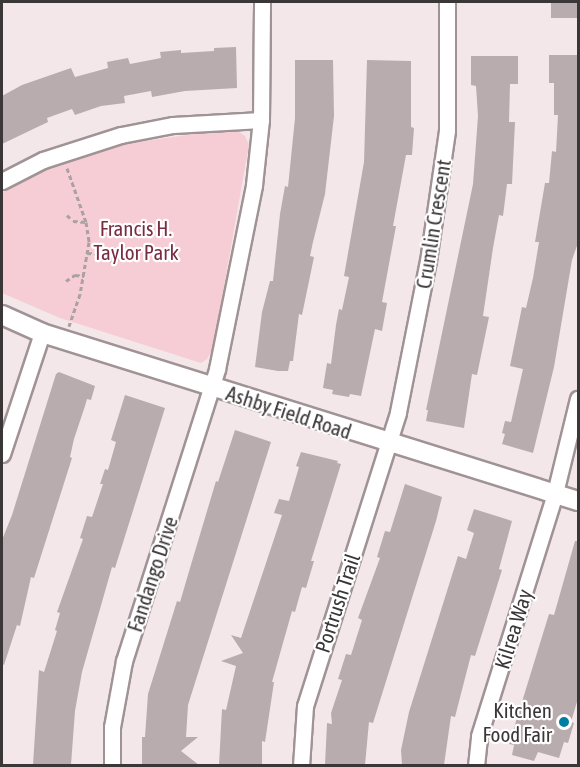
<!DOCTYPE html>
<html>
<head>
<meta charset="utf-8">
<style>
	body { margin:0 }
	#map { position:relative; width:580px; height:767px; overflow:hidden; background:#f4e7e9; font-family:"Asap Condensed",sans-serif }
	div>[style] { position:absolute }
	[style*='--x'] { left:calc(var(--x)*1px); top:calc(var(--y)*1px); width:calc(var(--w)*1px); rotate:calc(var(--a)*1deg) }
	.green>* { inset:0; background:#f6cdd4 }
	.building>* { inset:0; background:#b9acae; transform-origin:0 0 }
	.round { border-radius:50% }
	.path>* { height:3px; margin-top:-1.5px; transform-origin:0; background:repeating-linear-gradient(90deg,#aba1a3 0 4.5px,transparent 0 7.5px) }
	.roads { filter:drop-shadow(2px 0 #a09395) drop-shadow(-2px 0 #a09395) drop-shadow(0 2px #a09395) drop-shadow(0 -2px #a09395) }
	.minor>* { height:15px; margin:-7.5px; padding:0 7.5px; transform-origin:7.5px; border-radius:7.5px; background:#fff }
	.tertiary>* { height:18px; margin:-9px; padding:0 9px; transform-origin:9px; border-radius:9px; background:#fff }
	.dots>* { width:16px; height:16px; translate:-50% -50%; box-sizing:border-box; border:3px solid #fff; border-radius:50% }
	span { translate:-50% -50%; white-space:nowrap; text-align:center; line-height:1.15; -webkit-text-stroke:4.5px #fff; paint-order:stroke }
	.street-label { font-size:21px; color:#3b3637 }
	.park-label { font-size:21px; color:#782c42 }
	.poi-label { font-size:21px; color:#3b3637 }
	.right { translate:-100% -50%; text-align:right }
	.frame { position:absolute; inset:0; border:3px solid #3b3637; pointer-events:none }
</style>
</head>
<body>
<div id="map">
	<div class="green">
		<i style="clip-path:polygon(214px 131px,239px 132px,245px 136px,249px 145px,213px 348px,207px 359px,201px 363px,60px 318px,2px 293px,2px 192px,59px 164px,118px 145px)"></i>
	</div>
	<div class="building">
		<i style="left:551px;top:2px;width:28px;height:16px"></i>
		<i style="clip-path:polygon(236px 47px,237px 88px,185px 91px,152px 97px,151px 91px,124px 96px,125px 103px,101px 106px,75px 115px,72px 109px,47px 118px,48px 122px,2px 144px,2px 96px,22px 85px,71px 68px,75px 77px,108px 68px,107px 62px,128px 58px,130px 64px,161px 58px,160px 52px,181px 50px,181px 53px,214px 51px,214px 48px)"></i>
		<i style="clip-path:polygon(549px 55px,579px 55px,579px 240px,572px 260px,554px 367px,533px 453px,502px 444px,505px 434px,502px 433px,505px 421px,511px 422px,523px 369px,510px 366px,522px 307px,526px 308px,533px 278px,539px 242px,535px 242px,545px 183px,549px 183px,552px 151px,556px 152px,558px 115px,554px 115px,554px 83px,549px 83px)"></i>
		<i style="clip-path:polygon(471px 56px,518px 56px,518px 84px,510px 84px,509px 122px,515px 122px,512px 184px,507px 184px,503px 216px,499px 215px,493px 248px,483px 316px,489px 317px,477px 375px,472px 374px,464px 428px,426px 421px,428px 410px,426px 410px,473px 184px,478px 116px,476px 86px,471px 85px)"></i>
		<i style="clip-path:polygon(295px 60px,333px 60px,334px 116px,325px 194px,313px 242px,310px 256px,314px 257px,302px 315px,299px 314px,293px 361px,290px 361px,288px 371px,278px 371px,255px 367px,262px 312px,270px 281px,273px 281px,280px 214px,285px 186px,288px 187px,295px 118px)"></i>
		<i style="clip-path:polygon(367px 60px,411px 61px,411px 127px,414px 128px,412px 155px,406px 155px,393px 226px,396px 226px,382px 302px,387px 303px,382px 331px,375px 329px,361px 396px,350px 394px,349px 397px,332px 394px,333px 390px,323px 388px,327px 363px,331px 364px,336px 325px,339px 309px,342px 310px,349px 277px,344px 276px,364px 162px)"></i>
		<i class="round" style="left:105px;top:247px;width:16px;height:16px"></i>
		<i style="clip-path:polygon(59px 372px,95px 386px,91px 400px,87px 399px,85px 406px,74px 439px,70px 457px,72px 458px,34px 578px,31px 577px,20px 626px,17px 625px,4px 665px,2px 664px,2px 540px,12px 515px,56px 374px)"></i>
		<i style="clip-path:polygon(125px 395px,165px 408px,121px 549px,115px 568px,112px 567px,82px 672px,75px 711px,71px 765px,33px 765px,39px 670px,44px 672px,57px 631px,55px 630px,60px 613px,57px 612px,83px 539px,80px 538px,87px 516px,92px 517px,103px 484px,100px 484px,105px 469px,108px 470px,116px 442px,111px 440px)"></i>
		<i style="clip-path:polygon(235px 430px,271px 442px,188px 705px,186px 737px,198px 737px,181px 751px,199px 765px,142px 765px,142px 737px,145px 737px,148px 694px,177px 601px,180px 602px,190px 568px,216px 481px,218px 482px)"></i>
		<i style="clip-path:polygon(301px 452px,338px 461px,337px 463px,341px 464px,311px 561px,314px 561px,306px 588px,302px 587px,295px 612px,292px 611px,272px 682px,274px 682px,265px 742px,262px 741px,262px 765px,219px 765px,222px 709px,226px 710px,236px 666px,221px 661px,243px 653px,231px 635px,241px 638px,282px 515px,274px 513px,279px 499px,289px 501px,299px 467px,296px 466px)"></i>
		<i style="clip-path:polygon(405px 484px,442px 497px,436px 521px,373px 723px,369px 722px,365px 765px,325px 765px,327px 723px,332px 724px,331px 713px,342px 680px,338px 679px,346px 654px,351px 655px,362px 620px,358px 618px,380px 558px,377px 557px,385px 531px,390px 532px)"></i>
		<i style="clip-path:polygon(474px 509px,512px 521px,499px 569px,502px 570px,475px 656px,471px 655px,455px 717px,451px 716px,444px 765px,402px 765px,401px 750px,409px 712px,458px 556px,466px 559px,474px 533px,467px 530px)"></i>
		<i style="clip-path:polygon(575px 541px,579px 541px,579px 695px,571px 722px,574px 723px,568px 743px,564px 742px,559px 758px,538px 752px,534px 761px,512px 755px,514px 745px,509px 744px,549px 614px,554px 615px)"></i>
	</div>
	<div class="path">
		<i style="--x:67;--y:168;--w:57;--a:70.6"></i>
		<i style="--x:86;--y:222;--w:20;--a:81"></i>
		<i style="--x:89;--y:242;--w:53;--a:99.8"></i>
		<i style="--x:80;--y:294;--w:34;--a:109"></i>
		<i style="--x:67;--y:215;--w:8;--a:45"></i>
		<i style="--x:73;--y:221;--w:13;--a:4"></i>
		<i style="--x:87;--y:253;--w:15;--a:4"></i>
		<i style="--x:66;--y:281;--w:11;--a:-34"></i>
		<i style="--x:75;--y:275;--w:9;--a:6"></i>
	</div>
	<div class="roads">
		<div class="minor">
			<i style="--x:2;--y:181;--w:46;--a:-27.1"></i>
			<i style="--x:43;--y:160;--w:82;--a:-17.8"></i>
			<i style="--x:121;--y:135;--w:53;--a:-10.9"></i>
			<i style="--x:173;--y:125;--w:88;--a:-3.3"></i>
			<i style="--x:2;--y:454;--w:127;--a:-71.7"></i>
			<i style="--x:112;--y:766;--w:39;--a:-90"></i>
			<i style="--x:112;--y:727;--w:67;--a:-79.7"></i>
			<i style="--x:124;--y:661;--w:306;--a:-72.3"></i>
			<i style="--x:217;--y:369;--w:188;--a:-78.6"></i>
			<i style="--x:254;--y:185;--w:65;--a:-83.9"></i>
			<i style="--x:261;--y:120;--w:118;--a:-89.5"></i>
			<i style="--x:301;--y:766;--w:60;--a:-86.2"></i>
			<i style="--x:305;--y:706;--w:308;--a:-72.4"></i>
			<i style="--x:398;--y:412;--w:154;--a:-78.8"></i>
			<i style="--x:428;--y:261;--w:132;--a:-81.7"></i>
			<i style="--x:447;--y:130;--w:128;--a:-90"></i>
			<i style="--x:476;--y:766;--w:30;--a:-84"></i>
			<i style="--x:479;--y:736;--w:255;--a:-72.6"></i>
			<i style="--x:555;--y:493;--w:97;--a:-76.3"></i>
		</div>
		<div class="tertiary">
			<i style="--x:2;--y:315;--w:44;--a:24.2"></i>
			<i style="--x:42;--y:333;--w:562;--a:17.4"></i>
		</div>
	</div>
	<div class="dots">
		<i style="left:564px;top:722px;background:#007da3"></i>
	</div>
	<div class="street-label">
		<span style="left:433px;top:224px;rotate:-81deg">Crumlin Crescent</span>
		<span style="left:289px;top:412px;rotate:18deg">Ashby Field Road</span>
		<span style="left:152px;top:574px;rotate:-72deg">Fandango Drive</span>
		<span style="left:337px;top:603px;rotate:-72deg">Portrush Trail</span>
		<span style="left:513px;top:629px;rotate:-73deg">Kilrea Way</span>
	</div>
	<div class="park-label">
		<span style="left:136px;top:240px">Francis H.<br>Taylor Park</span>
	</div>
	<div class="poi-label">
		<span class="right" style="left:552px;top:722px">Kitchen<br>Food Fair</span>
	</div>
	<div class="frame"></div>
</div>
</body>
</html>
